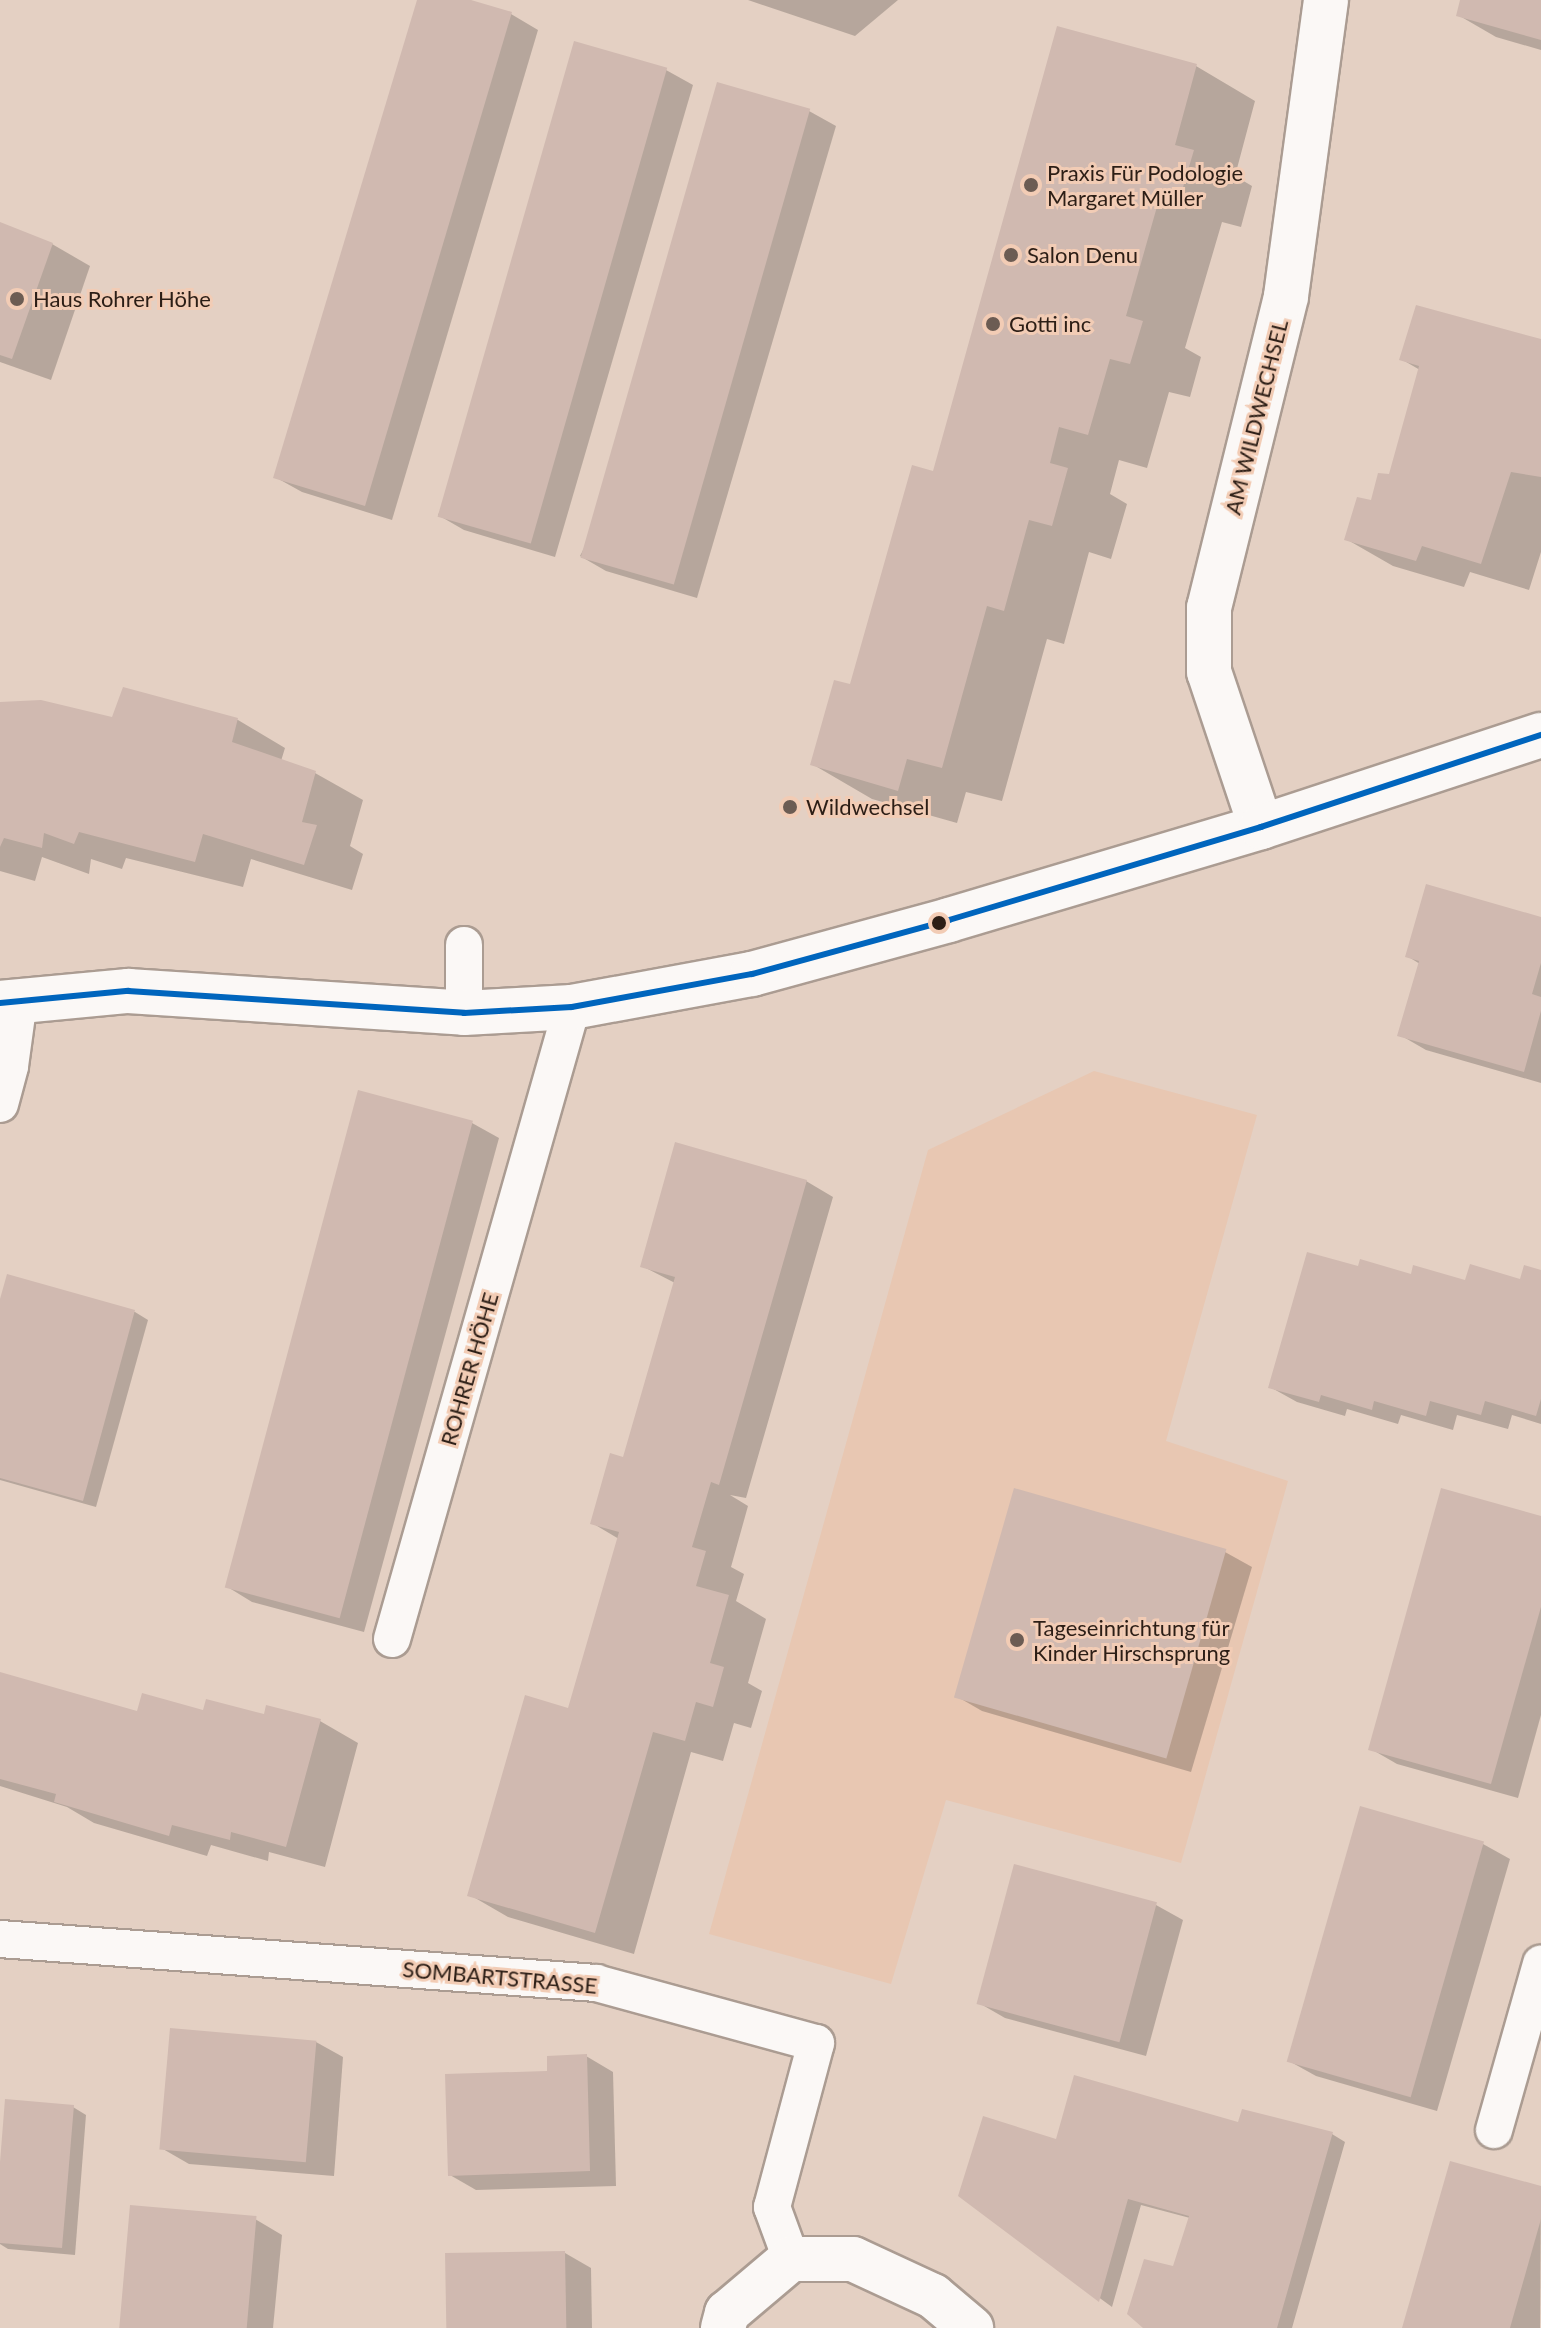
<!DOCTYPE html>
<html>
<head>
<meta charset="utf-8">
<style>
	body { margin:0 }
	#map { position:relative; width:1541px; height:2328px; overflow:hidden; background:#e4d0c3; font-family:Lato,sans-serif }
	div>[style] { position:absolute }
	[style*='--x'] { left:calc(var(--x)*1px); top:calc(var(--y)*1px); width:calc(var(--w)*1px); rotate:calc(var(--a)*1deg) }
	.built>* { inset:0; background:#e8c7b2 }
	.shadow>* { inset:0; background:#0003 }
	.building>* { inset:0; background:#d0b9b0; transform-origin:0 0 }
	.roads { filter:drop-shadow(2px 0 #ab9c92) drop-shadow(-2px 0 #ab9c92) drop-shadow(0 2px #ab9c92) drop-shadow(0 -2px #ab9c92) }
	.service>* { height:36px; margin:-18px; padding:0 18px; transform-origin:18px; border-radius:18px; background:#fbf8f6 }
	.minor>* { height:44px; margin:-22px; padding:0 22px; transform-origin:22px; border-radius:22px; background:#fbf8f6 }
	.tertiary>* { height:44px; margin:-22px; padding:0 22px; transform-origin:22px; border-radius:22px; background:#fbf8f6 }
	.bus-1>* { height:6px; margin:-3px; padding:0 3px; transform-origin:3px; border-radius:3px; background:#0065bd }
	.dots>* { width:22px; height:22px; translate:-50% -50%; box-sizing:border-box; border:4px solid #f2ccb5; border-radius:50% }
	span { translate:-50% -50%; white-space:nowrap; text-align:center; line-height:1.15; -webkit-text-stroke:6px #f2ccb5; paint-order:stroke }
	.poi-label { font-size:22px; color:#2c1e16 }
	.left { translate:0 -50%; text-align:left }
	.street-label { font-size:22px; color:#2c1e16 }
</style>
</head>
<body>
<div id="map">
	<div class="built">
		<i style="clip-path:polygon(1094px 1071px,1257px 1115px,1166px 1441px,1288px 1481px,1181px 1863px,946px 1800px,891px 1984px,709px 1934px,928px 1150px)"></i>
	</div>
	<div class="shadow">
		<i style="clip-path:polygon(419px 0,465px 0,511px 14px,538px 30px,392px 520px,302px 492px,275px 477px)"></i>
		<i style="clip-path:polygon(748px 0,898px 0,855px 36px)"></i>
		<i style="clip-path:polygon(1462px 0,1541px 0,1541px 50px,1496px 37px,1458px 15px)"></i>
		<i style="clip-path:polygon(1196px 66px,1255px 101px,1235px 176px,1252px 186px,1241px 227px,1222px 222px,1185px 348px,1201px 357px,1190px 397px,1169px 392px,1147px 468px,1119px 460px,1110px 494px,1127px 504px,1111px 559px,1089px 552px,1064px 644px,1047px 639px,1002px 801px,966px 792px,957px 823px,872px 799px,812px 764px,852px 686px,935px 473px)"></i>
		<i style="clip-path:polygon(666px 70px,693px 85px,555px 557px,464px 530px,438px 515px)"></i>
		<i style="clip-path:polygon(809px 111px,836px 126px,697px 598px,606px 571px,580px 556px)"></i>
		<i style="clip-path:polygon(0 224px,52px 244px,90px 266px,51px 380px,0 362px)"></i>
		<i style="clip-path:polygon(1541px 341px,1541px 552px,1529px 590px,1470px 572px,1464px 587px,1393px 566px,1346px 539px,1390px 476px,1420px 370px,1401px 359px)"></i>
		<i style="clip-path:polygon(124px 689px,238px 720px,285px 748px,281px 761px,315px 773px,363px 800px,350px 846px,363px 854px,352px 890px,251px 859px,243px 887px,126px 858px,122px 869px,91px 859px,89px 874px,42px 857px,35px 881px,0 871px,0 704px,113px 719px)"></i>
		<i style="clip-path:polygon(1541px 919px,1541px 1083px,1426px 1050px,1400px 1035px,1420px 964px,1407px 956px)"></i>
		<i style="clip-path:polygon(472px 1123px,499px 1138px,364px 1632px,252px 1602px,226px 1586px)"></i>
		<i style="clip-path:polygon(806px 1181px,833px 1197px,746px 1498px,730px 1495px,748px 1506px,731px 1567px,744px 1574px,736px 1601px,766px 1619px,748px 1683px,762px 1691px,751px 1728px,734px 1723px,723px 1761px,691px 1752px,634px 1954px,508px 1917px,470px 1895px,570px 1710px,619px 1539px,592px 1523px,624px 1459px,675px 1283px,642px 1266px)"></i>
		<i style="clip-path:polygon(1359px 1269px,1466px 1283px,1522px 1281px,1541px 1272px,1541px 1424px,1512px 1415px,1508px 1429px,1457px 1415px,1453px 1430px,1401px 1415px,1398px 1424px,1347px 1409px,1345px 1416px,1297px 1402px,1270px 1387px)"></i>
		<i style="clip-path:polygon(8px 1277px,135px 1312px,148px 1320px,96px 1507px,0 1480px,0 1307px)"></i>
		<i style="clip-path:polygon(1541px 1518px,1541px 1715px,1518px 1798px,1397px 1764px,1371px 1749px)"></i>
		<i style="clip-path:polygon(1225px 1552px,1252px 1567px,1191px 1772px,982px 1711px,956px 1696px)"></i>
		<i style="clip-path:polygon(0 1674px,139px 1713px,204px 1712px,320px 1721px,358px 1743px,325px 1867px,269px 1852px,268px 1861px,211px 1845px,207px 1856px,94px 1823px,67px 1807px,0 1786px)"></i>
		<i style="clip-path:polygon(1483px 1844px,1510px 1859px,1437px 2111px,1316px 2076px,1289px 2061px)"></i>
		<i style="clip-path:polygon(1156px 1905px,1183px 1920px,1146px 2056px,1005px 2018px,979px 2003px)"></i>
		<i style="clip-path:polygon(316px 2042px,343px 2057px,334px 2176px,189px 2164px,163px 2149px)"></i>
		<i style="clip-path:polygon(586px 2056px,613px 2072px,616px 2186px,476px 2190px,450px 2175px,549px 2073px)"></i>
		<i style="clip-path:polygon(73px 2107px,86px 2115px,75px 2255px,8px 2249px,0 2244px,0 2185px)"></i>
		<i style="clip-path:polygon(1240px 2125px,1332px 2134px,1345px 2142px,1292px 2328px,1146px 2328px,1174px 2268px,1190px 2218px,1141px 2205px,1112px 2307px,960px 2196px,1057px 2141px)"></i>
		<i style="clip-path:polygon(1541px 2188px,1540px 2328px,1404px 2328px)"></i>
		<i style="clip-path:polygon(255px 2219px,282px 2235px,273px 2328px,120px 2328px)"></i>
		<i style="clip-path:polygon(565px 2253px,591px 2268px,592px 2328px,448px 2328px)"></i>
	</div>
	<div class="building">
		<i style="clip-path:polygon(417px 0,471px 0,512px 12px,365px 506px,273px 478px)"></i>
		<i style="clip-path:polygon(1460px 0,1541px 0,1541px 40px,1456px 16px)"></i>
		<i style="clip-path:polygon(1057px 26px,1197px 64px,1175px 145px,1194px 150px,1181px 194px,1162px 189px,1126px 316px,1143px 321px,1130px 364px,1110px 359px,1088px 435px,1059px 427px,1050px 463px,1068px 468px,1052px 526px,1029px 520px,1004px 611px,987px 606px,942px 768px,907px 759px,898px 791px,810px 765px,834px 680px,850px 684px,912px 465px,933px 471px)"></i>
		<i style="left:574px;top:41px;width:97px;height:495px;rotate:16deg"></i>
		<i style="left:717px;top:82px;width:97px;height:495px;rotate:16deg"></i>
		<i style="clip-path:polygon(0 222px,53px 243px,12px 359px,0 355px)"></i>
		<i style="clip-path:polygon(1416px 305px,1541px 339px,1541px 477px,1511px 472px,1481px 564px,1422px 546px,1416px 561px,1344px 540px,1357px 497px,1371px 500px,1378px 473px,1389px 474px,1419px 366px,1399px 360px)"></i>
		<i style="clip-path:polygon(123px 687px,238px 718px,232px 742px,316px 771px,302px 822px,317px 825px,304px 865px,203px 834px,195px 862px,79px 832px,74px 844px,44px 833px,42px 848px,4px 838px,0 847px,0 702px,41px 700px,112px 717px)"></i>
		<i style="clip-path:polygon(1426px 884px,1541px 917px,1541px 963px,1532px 994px,1541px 997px,1541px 1011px,1524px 1072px,1397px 1036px,1419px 961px,1405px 957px)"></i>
		<i style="left:358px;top:1090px;width:119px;height:515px;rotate:15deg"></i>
		<i style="clip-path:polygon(675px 1142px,807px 1180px,719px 1485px,711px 1482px,692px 1547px,706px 1551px,696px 1586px,729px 1595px,710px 1663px,724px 1667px,713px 1707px,696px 1702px,685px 1741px,653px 1732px,595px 1933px,467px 1896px,525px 1695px,568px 1708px,619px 1532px,590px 1524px,610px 1453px,623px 1457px,675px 1277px,640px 1267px)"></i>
		<i style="clip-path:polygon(1307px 1252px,1358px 1266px,1360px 1259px,1411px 1274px,1413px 1265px,1465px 1280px,1470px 1264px,1520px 1279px,1524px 1265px,1541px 1270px,1541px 1399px,1536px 1416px,1485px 1401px,1481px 1415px,1430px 1401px,1426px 1416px,1374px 1401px,1372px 1410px,1321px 1395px,1319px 1402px,1268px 1388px)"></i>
		<i style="clip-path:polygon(7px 1274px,135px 1310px,83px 1501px,0 1478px,0 1299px)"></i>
		<i style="left:1014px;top:1488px;width:221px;height:218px;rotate:16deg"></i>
		<i style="clip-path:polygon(1441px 1488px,1541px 1516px,1541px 1607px,1491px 1784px,1368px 1750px)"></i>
		<i style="clip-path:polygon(0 1672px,137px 1711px,142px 1693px,203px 1710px,206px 1699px,264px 1714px,266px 1705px,321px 1719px,286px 1847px,231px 1832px,230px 1840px,172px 1825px,169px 1836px,54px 1802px,56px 1794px,0 1779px)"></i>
		<i style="left:1360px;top:1806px;width:129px;height:266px;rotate:16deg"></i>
		<i style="left:1014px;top:1864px;width:148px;height:145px;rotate:15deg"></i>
		<i style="left:170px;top:2028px;width:147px;height:122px;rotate:5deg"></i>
		<i style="clip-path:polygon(587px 2054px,590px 2171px,448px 2176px,445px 2074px,547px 2071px,547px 2056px)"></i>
		<i style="clip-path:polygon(1074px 2075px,1238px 2122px,1242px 2109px,1333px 2132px,1277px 2328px,1143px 2328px,1127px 2314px,1144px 2259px,1173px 2266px,1189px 2216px,1128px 2199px,1099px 2302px,958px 2196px,983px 2116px,1056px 2139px)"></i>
		<i style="clip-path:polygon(5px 2099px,74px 2105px,62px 2248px,0 2243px,0 2162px)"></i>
		<i style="clip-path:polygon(1450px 2161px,1541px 2186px,1541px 2219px,1510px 2328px,1402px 2328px)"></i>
		<i style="left:130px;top:2205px;width:127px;height:124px;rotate:5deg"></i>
		<i style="left:565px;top:2251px;width:77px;height:120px;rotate:89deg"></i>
	</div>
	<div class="roads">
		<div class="service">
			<i style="--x:464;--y:945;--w:68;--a:90"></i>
			<i style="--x:0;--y:1104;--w:39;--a:-75"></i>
			<i style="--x:10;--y:1066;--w:67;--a:-82.2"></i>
			<i style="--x:392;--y:1639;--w:657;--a:-74.1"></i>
			<i style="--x:0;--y:1939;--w:598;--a:4.22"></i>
			<i style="--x:596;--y:1983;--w:228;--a:15.3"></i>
			<i style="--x:816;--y:2043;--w:170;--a:105"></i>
			<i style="--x:772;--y:2207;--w:55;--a:69.9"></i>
			<i style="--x:1494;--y:2130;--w:173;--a:-74.2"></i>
		</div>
		<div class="minor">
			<i style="--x:1261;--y:827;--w:163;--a:-108.5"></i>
			<i style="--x:1209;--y:672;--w:64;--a:-90"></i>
			<i style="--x:1209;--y:608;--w:321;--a:-76.1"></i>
			<i style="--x:1286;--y:296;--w:299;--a:-82.3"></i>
			<i style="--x:723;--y:2328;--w:16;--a:-75"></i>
			<i style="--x:727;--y:2313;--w:84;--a:-40.2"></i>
			<i style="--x:791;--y:2259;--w:62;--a:0"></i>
			<i style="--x:853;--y:2259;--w:88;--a:24.8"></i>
			<i style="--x:933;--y:2296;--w:50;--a:40.1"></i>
		</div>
		<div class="tertiary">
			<i style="--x:0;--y:1003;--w:129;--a:-5.4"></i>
			<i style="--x:128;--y:991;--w:337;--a:3.7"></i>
			<i style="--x:464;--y:1013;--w:108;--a:-3.2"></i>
			<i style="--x:572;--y:1007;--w:183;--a:-10.4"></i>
			<i style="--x:752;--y:974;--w:204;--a:-15.3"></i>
			<i style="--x:949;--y:920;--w:326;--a:-16.6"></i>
			<i style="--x:1261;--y:827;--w:295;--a:-18.2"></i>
		</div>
	</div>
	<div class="bus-1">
		<i style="--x:0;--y:1003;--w:129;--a:-5.4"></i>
		<i style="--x:128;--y:991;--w:337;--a:3.7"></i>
		<i style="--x:464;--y:1013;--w:108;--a:-3.2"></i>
		<i style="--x:572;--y:1007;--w:183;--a:-10.4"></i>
		<i style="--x:752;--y:974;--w:204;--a:-15.3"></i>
		<i style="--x:949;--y:920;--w:326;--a:-16.6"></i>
		<i style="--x:1261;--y:827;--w:295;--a:-18.2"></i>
	</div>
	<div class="dots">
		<i style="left:1031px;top:185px;background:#6c5c53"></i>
		<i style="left:1011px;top:255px;background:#6c5c53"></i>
		<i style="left:17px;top:299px;background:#6c5c53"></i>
		<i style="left:993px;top:324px;background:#6c5c53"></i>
		<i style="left:790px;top:807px;background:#6c5c53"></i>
		<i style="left:939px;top:923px;background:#2c1e16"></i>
		<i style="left:1017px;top:1640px;background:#6c5c53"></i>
	</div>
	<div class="poi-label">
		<span class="left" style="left:1047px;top:185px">Praxis Für Podologie<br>Margaret Müller</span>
		<span class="left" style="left:1027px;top:255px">Salon Denu</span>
		<span class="left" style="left:33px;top:299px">Haus Rohrer Höhe</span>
		<span class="left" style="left:1009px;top:324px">Gotti inc</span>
		<span class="left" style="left:806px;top:807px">Wildwechsel</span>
		<span class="left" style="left:1033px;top:1640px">Tageseinrichtung für<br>Kinder Hirschsprung</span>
	</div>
	<div class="street-label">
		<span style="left:1256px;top:417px;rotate:-76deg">AM WILDWECHSEL</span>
		<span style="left:469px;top:1369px;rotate:-74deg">ROHRER HÖHE</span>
		<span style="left:500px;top:1977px;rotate:5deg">SOMBARTSTRASSE</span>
	</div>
</div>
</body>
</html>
